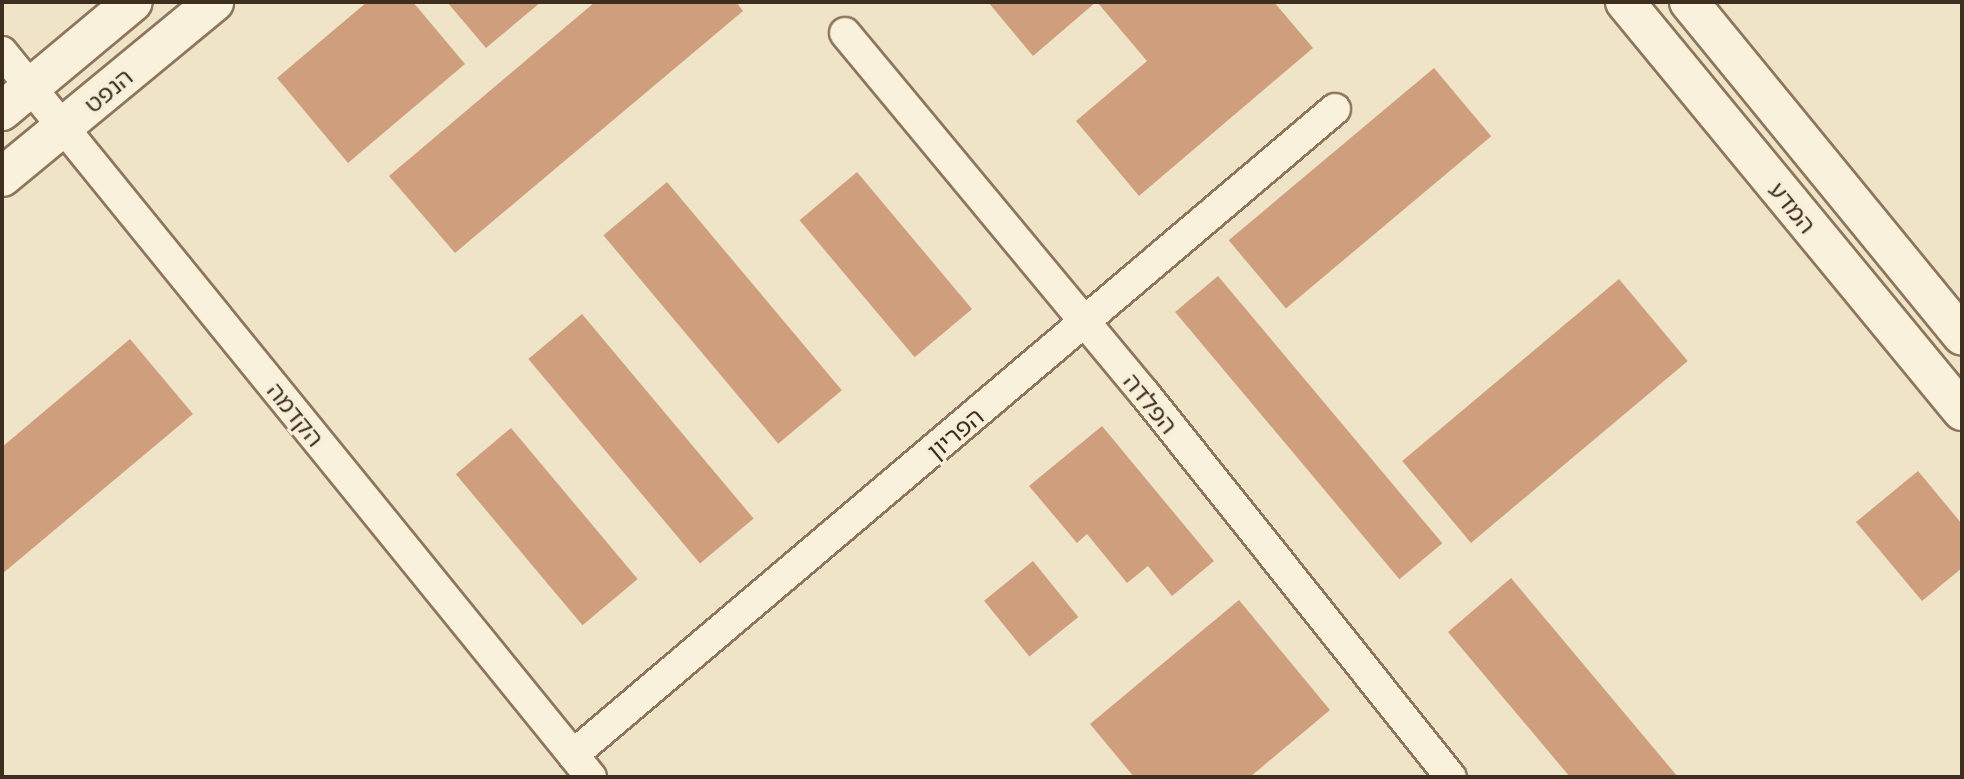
<!DOCTYPE html>
<html>
<head>
<meta charset="utf-8">
<style>
	body { margin:0 }
	#map { position:relative; width:1964px; height:779px; overflow:hidden; background:#f0e4c8; font-family:"Noto Serif","Noto Sans Hebrew",serif }
	div>[style] { position:absolute }
	[style*='--x'] { left:calc(var(--x)*1px); top:calc(var(--y)*1px); width:calc(var(--w)*1px); rotate:calc(var(--a)*1deg) }
	.building>* { inset:0; background:#cf9f7d; transform-origin:0 0 }
	.roads { filter:drop-shadow(2px 0 #8d765c) drop-shadow(-2px 0 #8d765c) drop-shadow(0 2px #8d765c) drop-shadow(0 -2px #8d765c) }
	.minor>* { height:30px; margin:-15px; padding:0 15px; transform-origin:15px; border-radius:15px; background:#faf1dc }
	.tertiary>* { height:38px; margin:-19px; padding:0 19px; transform-origin:19px; border-radius:19px; background:#faf1dc }
	span { translate:-50% -50%; white-space:nowrap; text-align:center; line-height:1.15; -webkit-text-stroke:6px #f7eed8; paint-order:stroke }
	.street-label { font-size:24px; color:#3d2e20 }
	.frame { position:absolute; inset:0; border:4px solid #3d2e20; pointer-events:none }
</style>
</head>
<body>
<div id="map">
	<div class="building">
		<i style="clip-path:polygon(367px 2px,413px 2px,465px 64px,348px 163px,277px 78px)"></i>
		<i style="clip-path:polygon(447px 2px,541px 2px,486px 48px)"></i>
		<i style="clip-path:polygon(595px 2px,736px 2px,743px 11px,455px 253px,389px 176px)"></i>
		<i style="clip-path:polygon(988px 2px,1096px 2px,1033px 56px)"></i>
		<i style="clip-path:polygon(1097px 2px,1274px 2px,1313px 48px,1139px 196px,1076px 121px,1147px 61px)"></i>
		<i style="left:1434px;top:68px;width:89px;height:268px;rotate:50deg"></i>
		<i style="left:857px;top:172px;width:179px;height:75px;rotate:50deg"></i>
		<i style="left:667px;top:182px;width:272px;height:83px;rotate:50deg"></i>
		<i style="left:1218px;top:276px;width:349px;height:56px;rotate:50deg"></i>
		<i style="left:1619px;top:279px;width:107px;height:283px;rotate:50deg"></i>
		<i style="left:582px;top:314px;width:267px;height:70px;rotate:50deg"></i>
		<i style="clip-path:polygon(130px 339px,193px 414px,2px 574px,2px 447px)"></i>
		<i style="clip-path:polygon(1102px 426px,1214px 561px,1172px 596px,1148px 566px,1127px 583px,1087px 534px,1077px 543px,1029px 486px)"></i>
		<i style="left:511px;top:428px;width:197px;height:72px;rotate:50deg"></i>
		<i style="clip-path:polygon(1918px 471px,1962px 524px,1962px 568px,1922px 601px,1856px 522px)"></i>
		<i style="left:1033px;top:561px;width:72px;height:63px;rotate:51deg"></i>
		<i style="clip-path:polygon(1511px 578px,1678px 777px,1570px 777px,1448px 632px)"></i>
		<i style="clip-path:polygon(1239px 600px,1330px 710px,1250px 777px,1134px 777px,1090px 724px)"></i>
	</div>
	<div class="roads">
		<div class="minor">
			<i style="--x:845;--y:33;--w:468;--a:50.3"></i>
			<i style="--x:1144;--y:393;--w:492;--a:51.4"></i>
			<i style="--x:2;--y:52;--w:934;--a:50.91"></i>
			<i style="--x:573;--y:755;--w:999;--a:-40.29"></i>
		</div>
		<div class="tertiary">
			<i style="--x:1625;--y:2;--w:530;--a:50.51"></i>
			<i style="--x:1689;--y:2;--w:431;--a:50.7"></i>
			<i style="--x:2;--y:111;--w:170;--a:-39.8"></i>
			<i style="--x:2;--y:177;--w:275;--a:-39.5"></i>
		</div>
	</div>
	<div class="street-label">
		<span style="left:108px;top:90px;rotate:-40deg">הנפט</span>
		<span style="left:1793px;top:207px;rotate:51deg">המדע</span>
		<span style="left:1151px;top:403px;rotate:51deg">הפלדה</span>
		<span style="left:296px;top:414px;rotate:51deg">הקדמה</span>
		<span style="left:955px;top:433px;rotate:-40deg">הפריון</span>
	</div>
	<div class="frame"></div>
</div>
</body>
</html>
